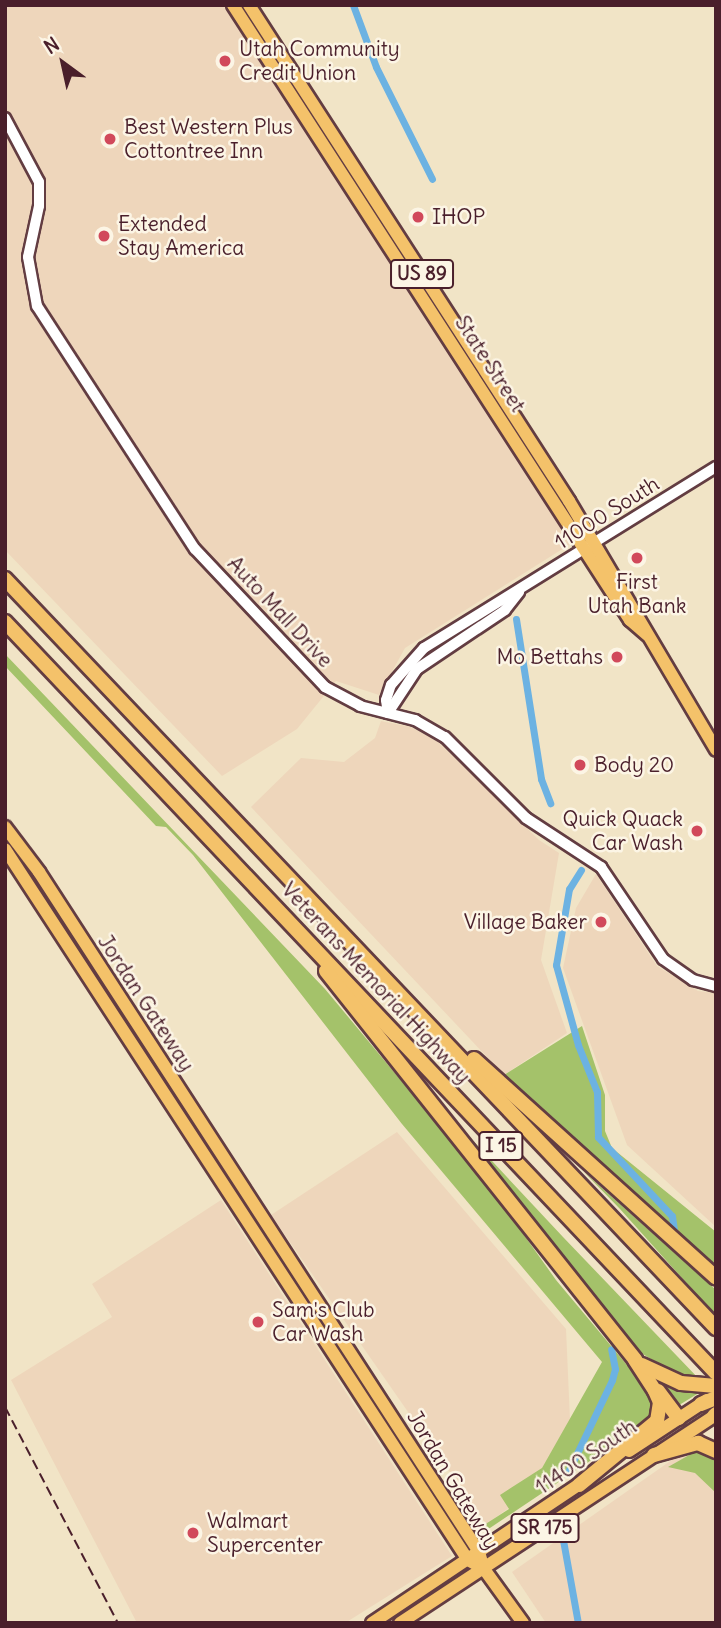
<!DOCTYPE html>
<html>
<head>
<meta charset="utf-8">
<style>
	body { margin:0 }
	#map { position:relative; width:721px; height:1628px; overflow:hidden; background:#f1e4c6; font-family:Delius,sans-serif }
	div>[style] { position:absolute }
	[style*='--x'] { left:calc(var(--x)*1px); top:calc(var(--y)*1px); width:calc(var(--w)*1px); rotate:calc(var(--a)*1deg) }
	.built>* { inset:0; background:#eed6bb }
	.green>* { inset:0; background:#a4c26a }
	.canal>* { height:7px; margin:-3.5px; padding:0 3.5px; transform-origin:3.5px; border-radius:3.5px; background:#6cb2e2 }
	.roads { filter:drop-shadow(2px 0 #633d42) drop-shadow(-2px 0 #633d42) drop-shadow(0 2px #633d42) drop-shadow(0 -2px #633d42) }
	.minor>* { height:10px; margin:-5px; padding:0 5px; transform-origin:5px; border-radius:5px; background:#fff }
	.major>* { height:12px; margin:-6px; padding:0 6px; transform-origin:6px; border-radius:6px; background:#f4c26a }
	.highway>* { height:14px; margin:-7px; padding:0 7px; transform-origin:7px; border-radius:7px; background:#f4c26a }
	.rail>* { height:2px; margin-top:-1px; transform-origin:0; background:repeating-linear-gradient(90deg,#4a1f2b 0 10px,transparent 0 15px) }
	.dots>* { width:19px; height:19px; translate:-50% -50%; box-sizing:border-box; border:4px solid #fcf5e5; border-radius:50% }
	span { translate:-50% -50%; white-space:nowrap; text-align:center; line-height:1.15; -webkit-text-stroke:5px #fcf5e5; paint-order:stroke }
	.shield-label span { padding:2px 5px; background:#fcf5e5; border:2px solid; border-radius:5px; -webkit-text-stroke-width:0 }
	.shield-label { font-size:19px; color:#4a1f2b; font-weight:700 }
	.poi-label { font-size:21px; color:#4a1f2b }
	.left { translate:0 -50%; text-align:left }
	.right { translate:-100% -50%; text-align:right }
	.street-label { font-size:21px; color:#4a1f2b }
	.frame { position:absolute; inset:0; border:7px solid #4a1f2b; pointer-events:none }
	.north { position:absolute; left:28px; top:28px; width:70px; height:70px; -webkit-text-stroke:5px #fcf5e5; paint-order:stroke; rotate:327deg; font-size:19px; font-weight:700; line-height:28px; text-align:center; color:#4a1f2b }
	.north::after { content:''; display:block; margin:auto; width:24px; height:32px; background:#4a1f2b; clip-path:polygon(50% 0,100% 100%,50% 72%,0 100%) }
</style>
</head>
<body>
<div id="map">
	<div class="built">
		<i style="clip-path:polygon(5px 5px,223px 5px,572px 543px,405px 648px,379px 695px,336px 681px,297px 729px,222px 776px,5px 550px)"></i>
		<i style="clip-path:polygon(381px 721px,411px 727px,438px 742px,539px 840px,559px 853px,541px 960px,567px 1033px,504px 1075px,251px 807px,301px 758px,344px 762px,375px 738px)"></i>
		<i style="clip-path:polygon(596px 874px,657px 966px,698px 991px,716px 993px,716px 1227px,627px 1145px,563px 968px,576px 908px)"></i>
		<i style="clip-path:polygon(397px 1132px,566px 1329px,570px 1420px,526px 1496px,486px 1524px,271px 1215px)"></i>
		<i style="clip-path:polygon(221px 1200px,452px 1556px,345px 1623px,137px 1623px,11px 1380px,112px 1317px,92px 1284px)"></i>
		<i style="clip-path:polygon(686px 1450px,716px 1481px,716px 1623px,546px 1623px,512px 1572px)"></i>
	</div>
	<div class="green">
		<i style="clip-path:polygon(5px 654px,325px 989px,492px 1190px,556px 1280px,647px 1389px,656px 1407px,648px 1422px,487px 1530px,484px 1525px,509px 1509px,500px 1495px,542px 1468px,602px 1362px,402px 1124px,193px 855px,166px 827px,156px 826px,5px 666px)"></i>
		<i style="clip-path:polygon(582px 1026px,605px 1095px,605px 1131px,612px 1148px,716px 1232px,716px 1270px,504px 1075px)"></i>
		<i style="clip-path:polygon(421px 1085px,563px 1237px,700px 1380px,683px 1378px,641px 1353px)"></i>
		<i style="clip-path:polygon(584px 1172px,716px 1290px,716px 1316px,620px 1209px)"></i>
		<i style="clip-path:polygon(648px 1373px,702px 1391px,676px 1407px)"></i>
		<i style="clip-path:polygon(698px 1450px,716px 1457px,716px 1493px,695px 1473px,668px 1467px)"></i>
	</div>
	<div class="canal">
		<i style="--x:353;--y:5;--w:66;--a:69.6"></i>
		<i style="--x:376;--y:67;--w:125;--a:63.4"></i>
		<i style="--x:516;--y:619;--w:162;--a:81.1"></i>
		<i style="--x:541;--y:779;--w:26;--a:69"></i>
		<i style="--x:581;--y:870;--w:22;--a:122"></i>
		<i style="--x:569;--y:889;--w:77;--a:99.7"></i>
		<i style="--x:556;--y:965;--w:83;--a:74.6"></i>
		<i style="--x:578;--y:1045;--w:51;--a:68"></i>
		<i style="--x:597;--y:1092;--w:45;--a:88.7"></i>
		<i style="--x:598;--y:1137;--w:108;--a:46.9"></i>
		<i style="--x:672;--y:1216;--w:15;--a:82"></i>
		<i style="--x:568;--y:1472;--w:102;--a:-64.4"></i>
		<i style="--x:612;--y:1380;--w:11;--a:-75"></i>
		<i style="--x:615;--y:1369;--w:20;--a:-101"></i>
		<i style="--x:563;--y:1540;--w:84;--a:79.8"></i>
	</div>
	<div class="roads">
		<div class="minor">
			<i style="--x:5;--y:118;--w:72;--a:62"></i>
			<i style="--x:39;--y:182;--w:24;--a:90"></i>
			<i style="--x:39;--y:206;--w:52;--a:102.2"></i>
			<i style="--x:28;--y:257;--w:50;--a:79.6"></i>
			<i style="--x:37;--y:306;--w:290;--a:57"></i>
			<i style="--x:195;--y:549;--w:190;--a:46.7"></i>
			<i style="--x:325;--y:687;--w:40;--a:28"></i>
			<i style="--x:360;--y:706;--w:57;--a:14.3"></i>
			<i style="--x:415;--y:720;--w:34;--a:30"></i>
			<i style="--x:445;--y:737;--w:115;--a:45"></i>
			<i style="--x:526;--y:818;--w:90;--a:33.2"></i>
			<i style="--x:601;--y:867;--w:111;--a:56"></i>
			<i style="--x:663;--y:959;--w:37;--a:35"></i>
			<i style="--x:693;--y:980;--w:24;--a:15"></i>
			<i style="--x:388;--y:713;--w:13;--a:-99"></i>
			<i style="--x:386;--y:700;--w:16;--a:-72"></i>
			<i style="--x:391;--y:685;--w:50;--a:-48.3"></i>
			<i style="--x:424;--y:648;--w:344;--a:-31.8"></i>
			<i style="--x:388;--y:713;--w:53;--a:-56.6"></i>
			<i style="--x:417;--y:669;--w:106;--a:-33.8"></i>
			<i style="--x:505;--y:610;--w:23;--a:-52"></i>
		</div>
		<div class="major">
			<i style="--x:233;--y:5;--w:732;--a:57.16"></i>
			<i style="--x:630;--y:620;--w:23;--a:41"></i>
			<i style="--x:249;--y:5;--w:590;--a:57.17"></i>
			<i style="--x:569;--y:501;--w:289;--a:59.4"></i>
			<i style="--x:5;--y:827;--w:56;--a:52.9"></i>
			<i style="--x:39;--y:872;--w:810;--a:57.09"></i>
			<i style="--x:479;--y:1552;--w:18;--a:74"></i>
			<i style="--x:5;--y:849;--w:848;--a:56.93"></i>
			<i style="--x:468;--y:1560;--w:18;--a:29"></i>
			<i style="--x:484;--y:1569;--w:67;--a:54.2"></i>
			<i style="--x:629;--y:1451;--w:93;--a:-33.2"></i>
			<i style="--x:372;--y:1623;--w:259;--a:-33.8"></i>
			<i style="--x:400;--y:1623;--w:378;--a:-33.4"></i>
		</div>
		<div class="highway">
			<i style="--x:5;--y:579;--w:1033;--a:46.49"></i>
			<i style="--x:5;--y:622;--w:1034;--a:46.57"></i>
			<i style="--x:326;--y:971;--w:497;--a:51.5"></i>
			<i style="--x:635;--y:1360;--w:37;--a:57"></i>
			<i style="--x:655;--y:1391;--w:12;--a:66"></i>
			<i style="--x:660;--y:1402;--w:19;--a:99"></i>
			<i style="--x:657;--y:1421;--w:101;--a:140.6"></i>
			<i style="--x:474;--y:1059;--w:326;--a:42.1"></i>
			<i style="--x:642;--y:1365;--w:43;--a:24.8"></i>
			<i style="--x:681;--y:1383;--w:35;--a:5"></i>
			<i style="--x:658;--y:1391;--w:34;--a:53"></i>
			<i style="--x:701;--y:1404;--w:16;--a:-22"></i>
			<i style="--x:714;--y:1416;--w:3;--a:-45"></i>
			<i style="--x:654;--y:1455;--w:46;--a:-15.3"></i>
			<i style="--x:698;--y:1443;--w:20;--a:24"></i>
		</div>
	</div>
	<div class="rail">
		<i style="--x:5;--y:1407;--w:244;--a:62.4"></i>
	</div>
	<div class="dots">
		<i style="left:225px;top:61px;background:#d1495b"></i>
		<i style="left:110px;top:139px;background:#d1495b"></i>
		<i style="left:418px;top:217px;background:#d1495b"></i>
		<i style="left:104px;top:236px;background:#d1495b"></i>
		<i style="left:637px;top:558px;background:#d1495b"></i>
		<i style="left:617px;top:657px;background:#d1495b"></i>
		<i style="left:580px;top:765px;background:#d1495b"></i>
		<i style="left:697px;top:831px;background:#d1495b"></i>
		<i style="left:601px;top:922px;background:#d1495b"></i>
		<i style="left:258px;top:1322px;background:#d1495b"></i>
		<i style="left:193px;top:1533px;background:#d1495b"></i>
	</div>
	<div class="shield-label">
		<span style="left:422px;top:274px">US 89</span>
		<span style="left:501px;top:1146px">I 15</span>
		<span style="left:545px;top:1528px">SR 175</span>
	</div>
	<div class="poi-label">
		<span class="left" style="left:239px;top:61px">Utah Community<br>Credit Union</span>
		<span class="left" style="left:124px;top:139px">Best Western Plus<br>Cottontree Inn</span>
		<span class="left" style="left:432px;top:217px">IHOP</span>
		<span class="left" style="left:118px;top:236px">Extended<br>Stay America</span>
		<span style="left:637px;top:594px">First<br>Utah Bank</span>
		<span class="right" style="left:603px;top:657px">Mo Bettahs</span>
		<span class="left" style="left:594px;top:765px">Body 20</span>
		<span class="right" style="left:683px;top:831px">Quick Quack<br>Car Wash</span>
		<span class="right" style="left:587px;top:922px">Village Baker</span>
		<span class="left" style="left:272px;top:1322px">Sam's Club<br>Car Wash</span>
		<span class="left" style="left:207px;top:1533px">Walmart<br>Supercenter</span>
	</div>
	<div class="street-label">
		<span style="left:490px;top:364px;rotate:57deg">State Street</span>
		<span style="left:607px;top:513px;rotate:-32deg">11000 South</span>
		<span style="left:280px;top:612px;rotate:47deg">Auto Mall Drive</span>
		<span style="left:376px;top:983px;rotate:47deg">Veterans Memorial Highway</span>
		<span style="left:146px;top:1003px;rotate:57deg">Jordan Gateway</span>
		<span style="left:586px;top:1457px;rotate:-34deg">11400 South</span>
		<span style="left:453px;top:1480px;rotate:59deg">Jordan Gateway</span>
	</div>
	<div class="frame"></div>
	<div class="north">N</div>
</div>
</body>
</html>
